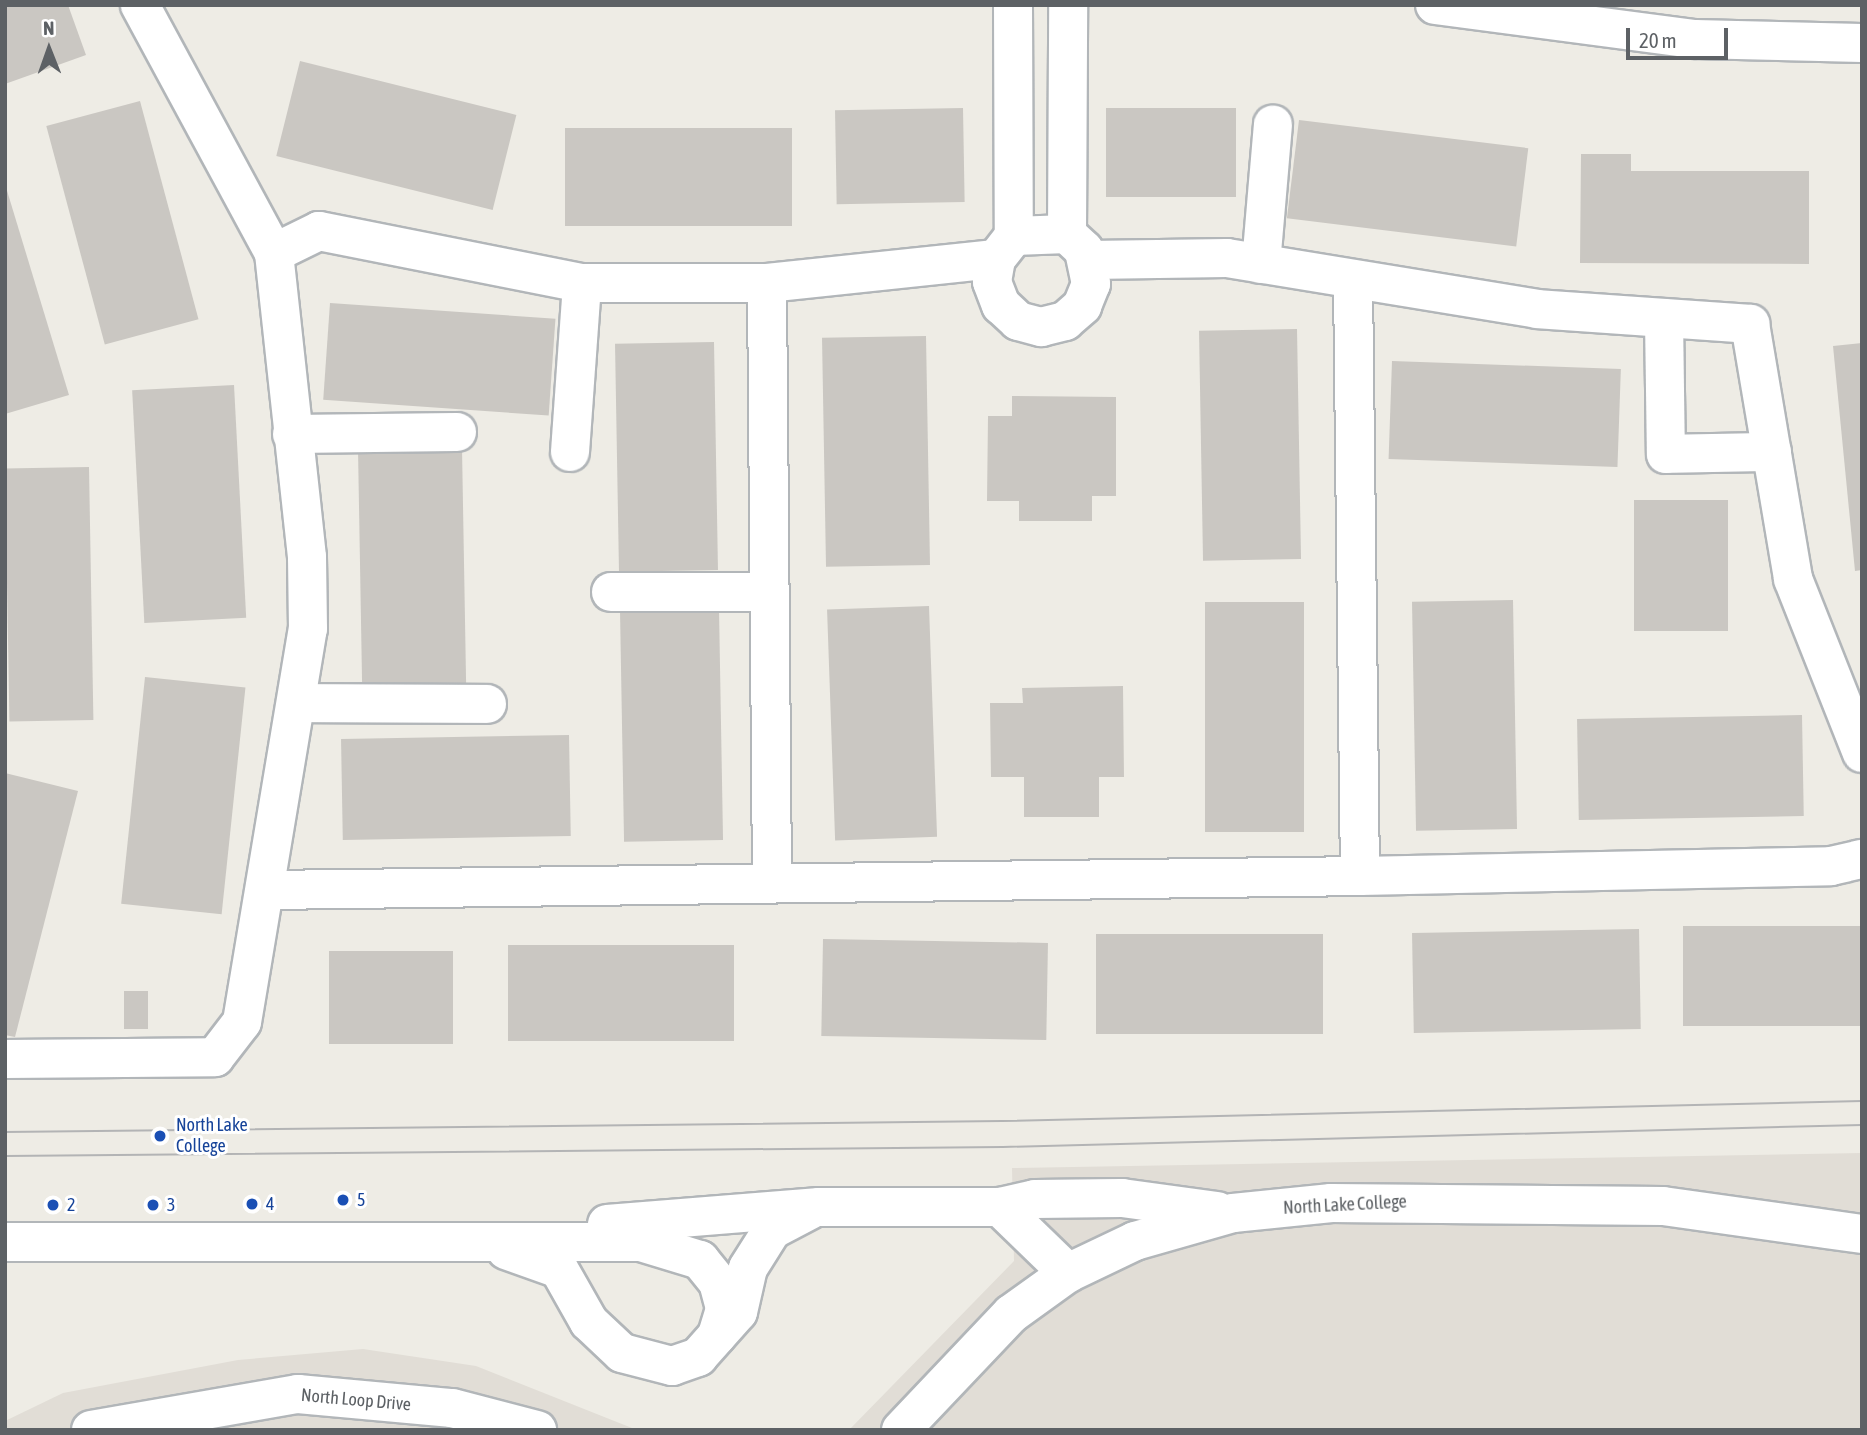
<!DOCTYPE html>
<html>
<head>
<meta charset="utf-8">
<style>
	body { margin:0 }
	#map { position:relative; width:1867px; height:1435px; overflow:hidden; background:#eeece5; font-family:"Asap Condensed",sans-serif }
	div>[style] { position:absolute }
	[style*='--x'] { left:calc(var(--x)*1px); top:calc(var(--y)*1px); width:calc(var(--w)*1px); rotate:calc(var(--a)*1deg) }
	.education>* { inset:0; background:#e1ddd6 }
	.building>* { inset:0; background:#cac7c2; transform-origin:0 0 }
	.roads { filter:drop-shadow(2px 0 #b2b6b9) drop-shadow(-2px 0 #b2b6b9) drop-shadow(0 2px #b2b6b9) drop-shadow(0 -2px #b2b6b9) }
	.minor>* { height:38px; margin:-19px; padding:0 19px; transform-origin:19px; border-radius:19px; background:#fff }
	.tram>* { height:2px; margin:-1px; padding:0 1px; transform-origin:1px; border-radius:1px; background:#b3b4b5 }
	.dots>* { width:19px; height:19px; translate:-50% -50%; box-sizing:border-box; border:4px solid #fff; border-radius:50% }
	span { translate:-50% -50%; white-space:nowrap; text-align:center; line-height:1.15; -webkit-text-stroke:6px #fff; paint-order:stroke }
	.transit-label { font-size:18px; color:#164399 }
	.left { translate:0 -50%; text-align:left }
	.street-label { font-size:18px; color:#5d6165 }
	.frame { position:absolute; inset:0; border:7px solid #5d6165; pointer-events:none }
	.north { position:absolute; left:14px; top:14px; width:70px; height:70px; -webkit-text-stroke:5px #fff; paint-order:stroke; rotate:359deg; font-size:19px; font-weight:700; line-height:28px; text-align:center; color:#5d6165 }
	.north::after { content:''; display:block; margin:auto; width:24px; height:32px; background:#5d6165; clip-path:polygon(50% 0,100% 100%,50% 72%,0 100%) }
	.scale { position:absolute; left:1626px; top:28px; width:102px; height:32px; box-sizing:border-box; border:4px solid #5d6165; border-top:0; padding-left:9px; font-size:21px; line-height:24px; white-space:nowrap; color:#5d6165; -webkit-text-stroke:5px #fff; paint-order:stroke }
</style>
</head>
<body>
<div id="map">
	<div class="education">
		<i style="clip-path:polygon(1862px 1153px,1862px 1430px,849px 1430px,1014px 1261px,1012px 1168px)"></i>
		<i style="clip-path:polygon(363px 1349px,476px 1366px,637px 1430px,5px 1430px,5px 1421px,63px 1393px,238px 1360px)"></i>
	</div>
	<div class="building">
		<i style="clip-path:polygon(5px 5px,68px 5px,86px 55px,5px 84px)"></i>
		<i style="left:300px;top:61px;width:223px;height:98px;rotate:14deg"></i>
		<i style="left:140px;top:101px;width:226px;height:97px;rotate:75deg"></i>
		<i style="left:963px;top:108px;width:94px;height:128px;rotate:89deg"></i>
		<i style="left:1106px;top:108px;width:130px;height:89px"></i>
		<i style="left:1299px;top:120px;width:231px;height:99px;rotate:7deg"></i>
		<i style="left:565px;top:128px;width:227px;height:98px"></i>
		<i style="clip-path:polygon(1581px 154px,1631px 154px,1631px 171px,1809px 171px,1809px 264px,1580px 263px)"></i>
		<i style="clip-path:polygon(5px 184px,69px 395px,5px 414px)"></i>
		<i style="left:330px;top:303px;width:226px;height:97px;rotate:4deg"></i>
		<i style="left:1297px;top:329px;width:230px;height:98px;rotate:89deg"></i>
		<i style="left:926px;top:336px;width:229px;height:104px;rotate:89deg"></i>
		<i style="left:714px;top:342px;width:228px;height:99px;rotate:89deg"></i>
		<i style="clip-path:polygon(1862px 343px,1862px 570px,1855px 571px,1833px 346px)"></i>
		<i style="left:1392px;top:361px;width:229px;height:98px;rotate:2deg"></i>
		<i style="left:234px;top:385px;width:233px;height:102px;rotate:87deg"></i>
		<i style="clip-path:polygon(1012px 396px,1116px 397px,1116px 496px,1092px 496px,1092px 521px,1019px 521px,1019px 501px,987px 501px,988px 416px,1012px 416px)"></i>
		<i style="left:462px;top:448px;width:238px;height:104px;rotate:89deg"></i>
		<i style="left:89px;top:467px;width:253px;height:84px;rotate:89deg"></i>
		<i style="left:1634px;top:500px;width:94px;height:131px"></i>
		<i style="left:1513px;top:600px;width:229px;height:101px;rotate:89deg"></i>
		<i style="left:1304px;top:602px;width:230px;height:99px;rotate:90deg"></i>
		<i style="left:929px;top:606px;width:231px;height:102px;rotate:88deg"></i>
		<i style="left:719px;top:609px;width:231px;height:99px;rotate:89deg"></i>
		<i style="left:145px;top:677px;width:101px;height:228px;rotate:6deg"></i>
		<i style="clip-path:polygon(1123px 686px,1124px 777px,1099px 777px,1099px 817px,1024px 817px,1024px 777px,991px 777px,990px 703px,1023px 703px,1022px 688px)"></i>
		<i style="left:1802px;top:715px;width:101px;height:225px;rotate:89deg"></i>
		<i style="left:569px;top:735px;width:101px;height:228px;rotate:89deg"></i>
		<i style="clip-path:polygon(5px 773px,78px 791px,15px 1037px,5px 1035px)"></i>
		<i style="left:1683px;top:926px;width:179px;height:100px"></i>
		<i style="left:1639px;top:929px;width:100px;height:227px;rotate:89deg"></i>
		<i style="left:1323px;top:934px;width:100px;height:227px;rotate:90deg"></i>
		<i style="left:823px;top:939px;width:225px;height:97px;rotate:1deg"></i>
		<i style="left:508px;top:945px;width:226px;height:96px"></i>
		<i style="left:329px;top:951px;width:124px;height:93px"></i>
		<i style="left:124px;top:991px;width:24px;height:38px"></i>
	</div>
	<div class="roads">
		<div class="minor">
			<i style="--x:1013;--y:5;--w:231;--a:89.8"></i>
			<i style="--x:1014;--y:236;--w:29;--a:128"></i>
			<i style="--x:996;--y:259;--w:23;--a:100"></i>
			<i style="--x:992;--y:282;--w:25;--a:69"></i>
			<i style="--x:1001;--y:305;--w:23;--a:43"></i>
			<i style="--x:1018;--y:321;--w:24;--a:15"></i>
			<i style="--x:1041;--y:327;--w:25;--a:-14"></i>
			<i style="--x:1065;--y:321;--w:23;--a:-41"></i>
			<i style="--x:1082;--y:306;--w:24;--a:-68"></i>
			<i style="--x:1091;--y:284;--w:35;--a:-102"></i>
			<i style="--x:1084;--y:250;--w:23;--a:-137"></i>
			<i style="--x:1067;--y:234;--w:53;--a:177.8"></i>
			<i style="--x:1435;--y:5;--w:262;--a:7.5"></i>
			<i style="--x:1695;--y:39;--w:167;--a:1.4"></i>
			<i style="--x:1067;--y:234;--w:229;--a:-89.7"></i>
			<i style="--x:274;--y:253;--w:50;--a:-26.1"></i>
			<i style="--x:319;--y:231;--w:268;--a:11.2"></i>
			<i style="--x:582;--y:283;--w:185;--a:0"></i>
			<i style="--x:1089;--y:260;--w:138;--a:-0.8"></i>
			<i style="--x:1227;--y:258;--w:314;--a:9.3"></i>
			<i style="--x:1537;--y:309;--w:214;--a:4"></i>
			<i style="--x:1750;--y:324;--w:259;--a:80.4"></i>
			<i style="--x:1793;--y:579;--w:187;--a:68.4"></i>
			<i style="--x:1261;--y:264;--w:140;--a:-85.1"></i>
			<i style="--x:1353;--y:280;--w:596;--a:89.33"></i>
			<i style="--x:1664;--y:318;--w:136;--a:89.2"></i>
			<i style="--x:1666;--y:454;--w:106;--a:-1.1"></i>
			<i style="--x:292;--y:434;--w:165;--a:-0.7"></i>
			<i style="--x:570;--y:452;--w:169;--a:-85.9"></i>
			<i style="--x:611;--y:592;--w:159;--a:0"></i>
			<i style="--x:296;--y:703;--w:191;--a:0.3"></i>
			<i style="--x:772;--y:883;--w:600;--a:-90.48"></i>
			<i style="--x:767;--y:283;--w:230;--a:-6"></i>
			<i style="--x:267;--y:890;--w:1093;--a:-0.73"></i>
			<i style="--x:1360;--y:876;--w:471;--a:-1.2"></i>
			<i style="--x:1831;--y:866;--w:32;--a:-13"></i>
			<i style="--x:5;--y:1059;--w:210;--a:-0.5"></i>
			<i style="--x:215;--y:1057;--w:44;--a:-52.4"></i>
			<i style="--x:242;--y:1022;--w:399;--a:-80.5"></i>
			<i style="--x:308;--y:629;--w:72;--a:-90.8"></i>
			<i style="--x:307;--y:557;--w:306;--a:-96.2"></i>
			<i style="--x:274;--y:253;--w:282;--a:-118.4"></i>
			<i style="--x:1000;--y:1207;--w:95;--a:44.1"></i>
			<i style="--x:607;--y:1224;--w:213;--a:-4.6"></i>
			<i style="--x:819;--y:1207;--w:181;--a:0"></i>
			<i style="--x:1000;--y:1207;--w:36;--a:-13"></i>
			<i style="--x:1035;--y:1199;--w:87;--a:-0.7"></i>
			<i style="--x:1122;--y:1198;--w:96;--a:7.8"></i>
			<i style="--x:5;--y:1242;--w:636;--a:0"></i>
			<i style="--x:641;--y:1242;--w:62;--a:17"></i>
			<i style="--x:700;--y:1260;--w:28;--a:51"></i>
			<i style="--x:718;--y:1282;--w:28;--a:75"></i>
			<i style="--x:725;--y:1309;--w:28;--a:107"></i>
			<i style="--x:506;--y:1250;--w:56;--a:19.7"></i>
			<i style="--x:559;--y:1269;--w:61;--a:60.5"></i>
			<i style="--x:589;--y:1322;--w:45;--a:43.2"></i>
			<i style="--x:622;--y:1353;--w:52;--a:14.6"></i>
			<i style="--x:672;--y:1366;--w:28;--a:-19"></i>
			<i style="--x:698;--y:1357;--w:60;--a:-48.4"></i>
			<i style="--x:738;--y:1312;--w:45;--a:-77.2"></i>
			<i style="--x:748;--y:1268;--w:45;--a:-57.7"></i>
			<i style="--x:772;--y:1230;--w:43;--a:-27.8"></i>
			<i style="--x:91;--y:1430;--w:210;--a:-9.9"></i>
			<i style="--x:298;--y:1394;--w:155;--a:5.2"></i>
			<i style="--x:452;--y:1408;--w:88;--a:14.5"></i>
			<i style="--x:901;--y:1430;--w:160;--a:-46.5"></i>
			<i style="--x:1011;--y:1314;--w:70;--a:-35.7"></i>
			<i style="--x:1068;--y:1273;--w:74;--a:-25.5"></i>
			<i style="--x:1135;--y:1241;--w:102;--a:-15.9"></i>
			<i style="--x:1233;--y:1213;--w:99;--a:-5.8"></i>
			<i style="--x:1331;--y:1203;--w:332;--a:0.5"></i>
			<i style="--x:1663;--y:1206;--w:201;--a:8"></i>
		</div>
	</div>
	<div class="tram">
		<i style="--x:5;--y:1132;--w:997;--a:-0.63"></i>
		<i style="--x:1002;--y:1121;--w:860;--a:-1.33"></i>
		<i style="--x:5;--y:1156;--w:998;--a:-0.52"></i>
		<i style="--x:1003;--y:1147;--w:859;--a:-1.47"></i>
	</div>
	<div class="dots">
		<i style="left:160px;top:1136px;background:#1a4fb4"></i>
		<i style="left:343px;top:1200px;background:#1a4fb4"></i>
		<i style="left:252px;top:1204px;background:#1a4fb4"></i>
		<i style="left:53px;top:1205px;background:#1a4fb4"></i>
		<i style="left:153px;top:1205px;background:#1a4fb4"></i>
	</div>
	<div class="transit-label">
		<span class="left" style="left:176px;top:1136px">North Lake<br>College</span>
		<span class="left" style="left:357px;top:1200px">5</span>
		<span class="left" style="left:266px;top:1204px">4</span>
		<span class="left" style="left:67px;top:1205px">2</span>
		<span class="left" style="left:167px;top:1205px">3</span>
	</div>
	<div class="street-label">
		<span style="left:1345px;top:1205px;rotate:-3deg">North Lake College</span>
		<span style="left:356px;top:1400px;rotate:5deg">North Loop Drive</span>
	</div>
	<div class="frame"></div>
	<div class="north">N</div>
	<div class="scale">20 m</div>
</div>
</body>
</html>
